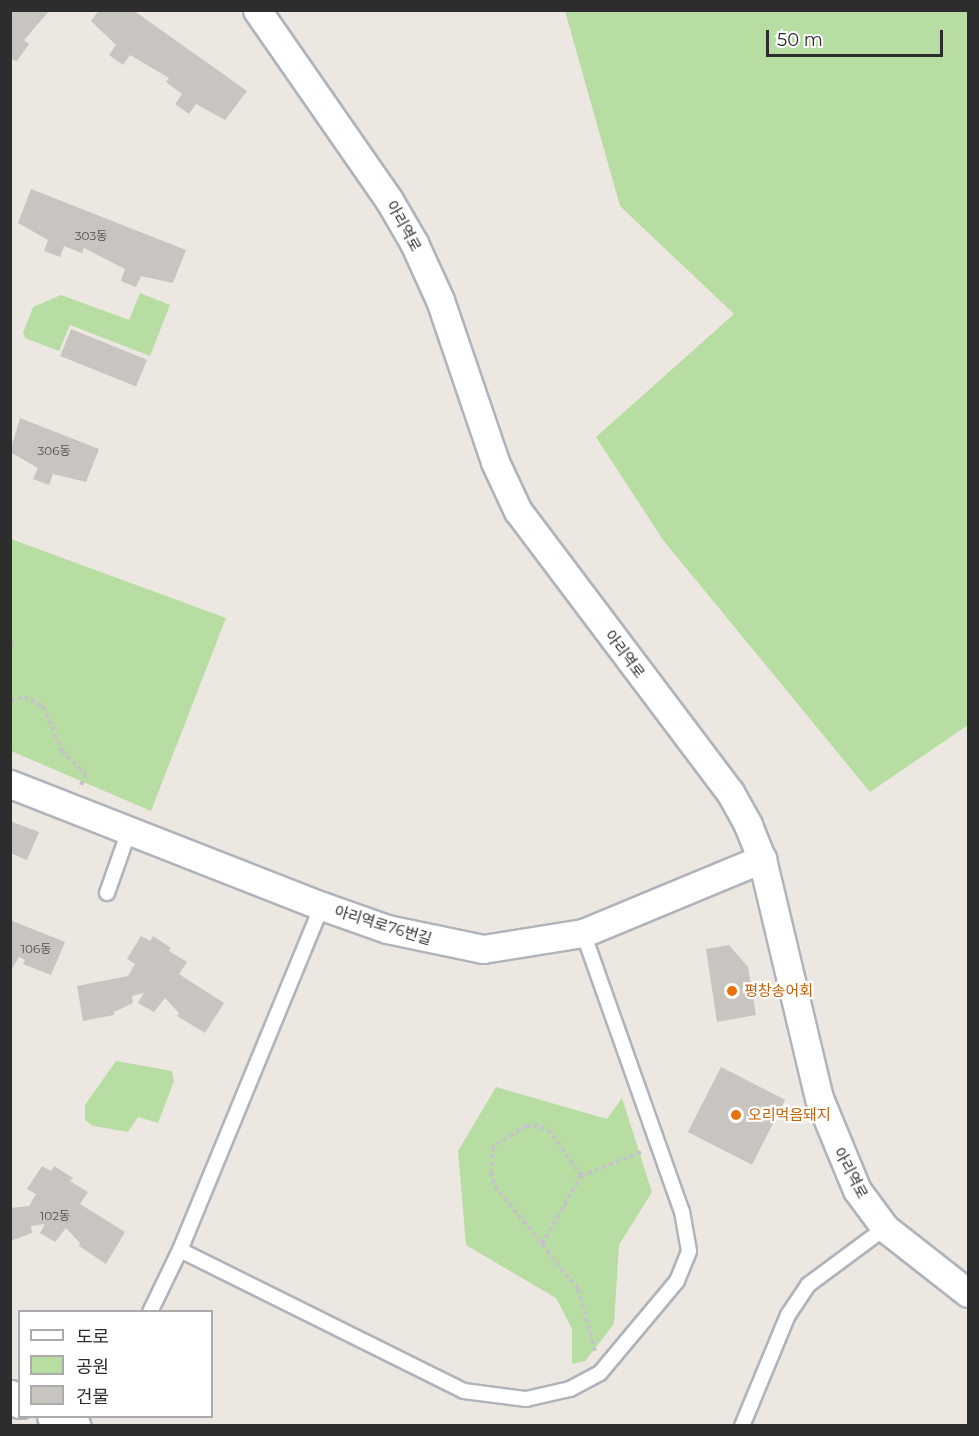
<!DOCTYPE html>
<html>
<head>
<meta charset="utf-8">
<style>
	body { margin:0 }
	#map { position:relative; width:979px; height:1436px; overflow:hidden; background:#ede7e1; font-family:Montserrat,"Noto Sans KR",sans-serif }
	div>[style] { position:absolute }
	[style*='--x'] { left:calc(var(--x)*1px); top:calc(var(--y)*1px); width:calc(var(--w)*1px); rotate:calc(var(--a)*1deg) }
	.green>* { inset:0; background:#b7dda3 }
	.building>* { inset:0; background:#c8c4c0; transform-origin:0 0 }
	.path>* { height:4px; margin-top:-2px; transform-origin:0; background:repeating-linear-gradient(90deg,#c4c4c4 0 4.5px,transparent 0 7.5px) }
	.roads { filter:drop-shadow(2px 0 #b1b3bb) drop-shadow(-2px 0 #b1b3bb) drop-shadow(0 2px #b1b3bb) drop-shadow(0 -2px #b1b3bb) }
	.lane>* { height:14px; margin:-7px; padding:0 7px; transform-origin:7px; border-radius:7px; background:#fff }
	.street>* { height:27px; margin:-13.5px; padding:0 13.5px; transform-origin:13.5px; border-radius:13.5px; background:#fff }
	.secondary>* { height:33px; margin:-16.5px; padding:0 16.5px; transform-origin:16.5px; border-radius:16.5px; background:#fff }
	.dots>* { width:16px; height:16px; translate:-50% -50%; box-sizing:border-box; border:3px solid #fff; border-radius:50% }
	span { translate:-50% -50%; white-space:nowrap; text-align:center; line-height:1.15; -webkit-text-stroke:4.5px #fff; paint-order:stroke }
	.number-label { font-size:12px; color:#545352 }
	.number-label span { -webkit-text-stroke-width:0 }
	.street-label { font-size:15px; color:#2d2d2d }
	.food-label { font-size:15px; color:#c56008 }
	.left { translate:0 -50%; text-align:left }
	.frame { position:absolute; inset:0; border:12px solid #2d2d2d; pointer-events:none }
	.legend { position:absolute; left:18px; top:1310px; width:195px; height:108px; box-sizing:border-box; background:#fff; border:2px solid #ababab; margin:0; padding:8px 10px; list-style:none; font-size:18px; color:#2d2d2d }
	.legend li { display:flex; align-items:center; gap:12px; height:30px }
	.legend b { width:30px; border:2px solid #ababab }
	.scale { position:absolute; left:766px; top:30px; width:177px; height:27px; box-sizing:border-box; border:3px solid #2d2d2d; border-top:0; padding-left:8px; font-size:18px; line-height:21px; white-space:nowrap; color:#2d2d2d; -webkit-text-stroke:4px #fff; paint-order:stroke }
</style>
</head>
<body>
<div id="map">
	<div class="green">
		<i style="clip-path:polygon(565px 11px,968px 11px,968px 725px,870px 792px,663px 540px,596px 437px,734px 314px,620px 206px)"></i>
		<i style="clip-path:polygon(140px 293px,170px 305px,150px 356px,70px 325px,59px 351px,25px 338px,23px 333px,33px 307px,61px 295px,129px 320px)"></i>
		<i style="clip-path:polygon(11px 539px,226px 618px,151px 811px,11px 751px)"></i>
		<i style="clip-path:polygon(116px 1061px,172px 1071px,174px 1081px,158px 1123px,138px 1117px,128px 1132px,93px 1126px,85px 1120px,85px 1105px)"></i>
		<i style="clip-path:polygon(496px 1087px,607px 1119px,622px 1098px,652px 1192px,619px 1245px,614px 1324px,585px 1361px,572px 1364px,572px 1329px,556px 1298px,466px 1245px,458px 1151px)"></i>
	</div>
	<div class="building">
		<i style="clip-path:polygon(10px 10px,50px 10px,24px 40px,29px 44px,17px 61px,10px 59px)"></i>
		<i style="clip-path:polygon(99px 10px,133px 10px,247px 91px,225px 120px,196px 104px,189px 114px,175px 104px,182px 94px,166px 82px,169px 78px,130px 55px,123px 65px,109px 55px,116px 45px,91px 21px)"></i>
		<i style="clip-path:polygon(31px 189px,186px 250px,173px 283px,141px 276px,136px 287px,121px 281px,125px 269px,84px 248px,82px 253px,64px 246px,60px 257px,44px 251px,48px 240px,18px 223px)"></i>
		<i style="left:71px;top:329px;width:82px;height:29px;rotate:22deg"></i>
		<i style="clip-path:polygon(20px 418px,99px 449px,86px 482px,53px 474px,49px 485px,33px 479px,38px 468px,10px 452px)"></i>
		<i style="clip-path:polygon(10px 821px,39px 832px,27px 860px,10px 853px)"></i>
		<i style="clip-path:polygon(10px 920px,65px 942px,51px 975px,23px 964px,25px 960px,19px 957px,10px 972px)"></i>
		<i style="clip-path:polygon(141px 936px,150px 941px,153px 936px,171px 948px,169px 951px,187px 962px,179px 974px,224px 1003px,205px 1033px,177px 1016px,179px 1013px,165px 998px,154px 1012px,138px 1003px,144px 993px,132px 996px,133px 1003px,114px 1012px,114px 1015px,83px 1021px,77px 986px,128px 976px,135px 964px,127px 959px)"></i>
		<i style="clip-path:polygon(729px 945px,748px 967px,756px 1015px,717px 1022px,706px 949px)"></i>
		<i style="left:721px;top:1067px;width:72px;height:73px;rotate:27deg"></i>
		<i style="clip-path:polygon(42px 1166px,51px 1171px,54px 1166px,73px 1178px,70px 1181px,88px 1192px,80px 1204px,125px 1232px,106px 1264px,79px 1246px,80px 1243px,66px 1228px,55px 1242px,40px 1233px,45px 1224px,31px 1226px,32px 1233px,10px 1241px,10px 1208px,29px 1206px,36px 1194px,27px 1189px)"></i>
	</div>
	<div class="path">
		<i style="--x:10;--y:645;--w:4;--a:-34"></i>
		<i style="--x:10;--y:701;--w:15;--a:-16"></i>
		<i style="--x:24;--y:697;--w:21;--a:25"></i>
		<i style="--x:43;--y:706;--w:49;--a:67.1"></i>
		<i style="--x:62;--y:751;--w:33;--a:44"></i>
		<i style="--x:86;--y:774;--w:12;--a:114"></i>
		<i style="--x:581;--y:1176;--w:53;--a:-124.3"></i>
		<i style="--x:551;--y:1132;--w:15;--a:-152"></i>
		<i style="--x:538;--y:1125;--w:12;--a:175"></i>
		<i style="--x:526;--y:1126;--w:39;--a:148"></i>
		<i style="--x:493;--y:1147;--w:25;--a:95"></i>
		<i style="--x:491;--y:1172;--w:15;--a:74"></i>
		<i style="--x:495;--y:1186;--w:132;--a:51.1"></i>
		<i style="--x:578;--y:1289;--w:64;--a:74.7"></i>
		<i style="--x:542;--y:1244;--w:78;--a:-60.2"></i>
		<i style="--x:581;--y:1176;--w:65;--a:-21.8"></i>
	</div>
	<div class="roads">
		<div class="lane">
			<i style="--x:107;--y:893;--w:66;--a:-70.5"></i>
			<i style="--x:180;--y:1250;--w:317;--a:26.4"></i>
			<i style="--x:464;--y:1391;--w:63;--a:7.4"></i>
			<i style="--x:526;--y:1399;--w:45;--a:-12.8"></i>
			<i style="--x:570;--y:1389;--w:34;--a:-28"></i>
			<i style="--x:600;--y:1373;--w:120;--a:-50.1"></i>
			<i style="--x:677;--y:1281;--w:32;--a:-68"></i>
			<i style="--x:689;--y:1251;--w:40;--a:-100"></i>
			<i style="--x:682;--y:1212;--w:296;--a:-109.5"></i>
			<i style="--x:150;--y:1312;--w:69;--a:-64.2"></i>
			<i style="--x:180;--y:1250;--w:372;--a:-67.6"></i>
			<i style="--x:742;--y:1426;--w:120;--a:-67.5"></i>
			<i style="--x:788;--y:1315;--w:36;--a:-56"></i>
			<i style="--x:808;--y:1285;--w:96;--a:-36.5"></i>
		</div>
		<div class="street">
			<i style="--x:257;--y:10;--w:231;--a:55.2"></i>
			<i style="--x:389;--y:200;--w:50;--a:59.8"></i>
			<i style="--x:414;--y:243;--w:63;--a:65.5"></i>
			<i style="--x:440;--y:300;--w:171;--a:71.2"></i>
			<i style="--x:495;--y:462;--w:54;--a:64.9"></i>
			<i style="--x:518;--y:511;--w:352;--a:53"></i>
			<i style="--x:730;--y:792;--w:38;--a:61"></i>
			<i style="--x:748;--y:825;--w:37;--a:68"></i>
			<i style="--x:762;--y:859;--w:246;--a:76.6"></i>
			<i style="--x:819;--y:1098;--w:100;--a:67.6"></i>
			<i style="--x:857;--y:1190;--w:47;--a:53.6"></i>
			<i style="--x:885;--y:1228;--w:105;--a:38.1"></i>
			<i style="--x:10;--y:784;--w:335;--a:21.4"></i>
			<i style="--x:322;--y:906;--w:69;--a:19.5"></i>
			<i style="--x:387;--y:929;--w:98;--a:11.8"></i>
			<i style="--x:483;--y:949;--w:101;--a:-9.1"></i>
			<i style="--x:583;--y:933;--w:194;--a:-22.5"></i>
		</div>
		<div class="secondary">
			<i style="--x:10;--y:1397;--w:11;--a:22"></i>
			<i style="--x:54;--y:1416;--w:22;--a:27"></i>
		</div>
	</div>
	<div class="dots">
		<i style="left:732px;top:991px;background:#e8710a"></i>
		<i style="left:736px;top:1115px;background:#e8710a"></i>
	</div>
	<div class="number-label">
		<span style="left:91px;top:236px">303동</span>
		<span style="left:54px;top:451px">306동</span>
		<span style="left:36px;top:949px">106동</span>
		<span style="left:55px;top:1216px">102동</span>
	</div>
	<div class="street-label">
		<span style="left:404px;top:226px;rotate:61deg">아리역로</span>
		<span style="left:625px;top:654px;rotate:53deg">아리역로</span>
		<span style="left:383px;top:925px;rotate:17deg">아리역로76번길</span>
		<span style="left:851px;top:1173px;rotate:62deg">아리역로</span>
	</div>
	<div class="food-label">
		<span class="left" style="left:744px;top:991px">평창송어회</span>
		<span class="left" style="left:748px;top:1115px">오리먹음돼지</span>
	</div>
	<div class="frame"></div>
	<ul class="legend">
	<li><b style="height:8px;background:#fff"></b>도로</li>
	<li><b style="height:16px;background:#b7dda3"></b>공원</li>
	<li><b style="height:16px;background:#c8c4c0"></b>건물</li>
	</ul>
	<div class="scale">50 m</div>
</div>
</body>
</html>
